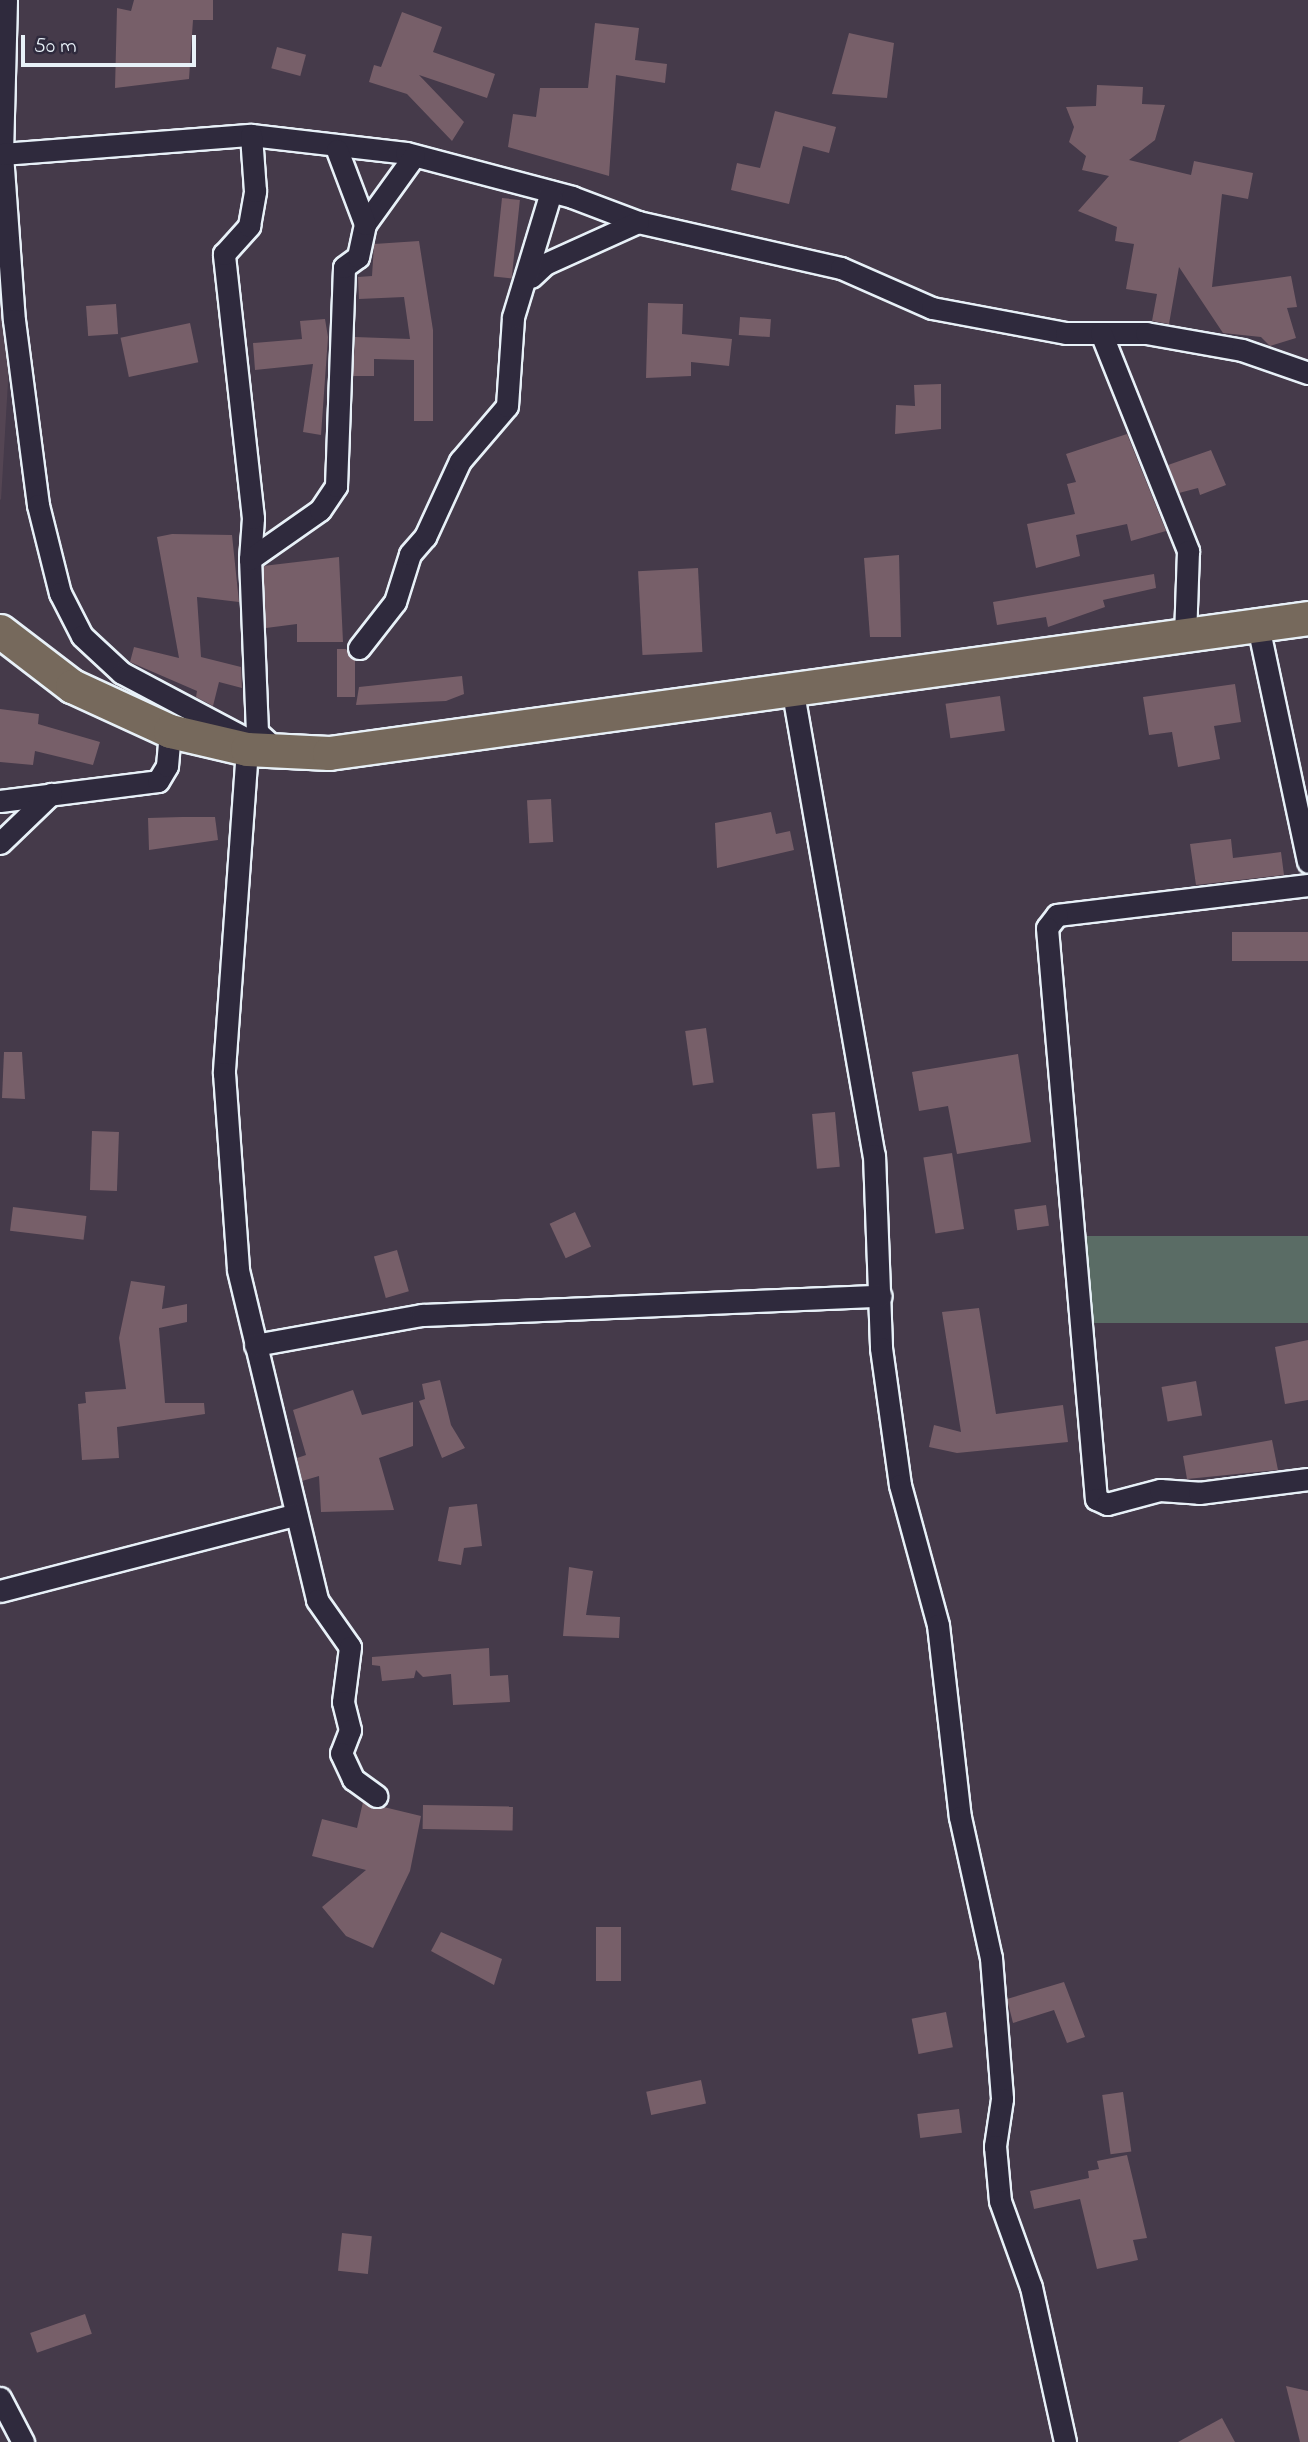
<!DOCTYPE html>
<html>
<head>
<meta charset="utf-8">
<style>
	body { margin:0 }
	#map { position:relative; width:1308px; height:2442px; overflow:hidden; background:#453a4a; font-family:"Indie Flower",sans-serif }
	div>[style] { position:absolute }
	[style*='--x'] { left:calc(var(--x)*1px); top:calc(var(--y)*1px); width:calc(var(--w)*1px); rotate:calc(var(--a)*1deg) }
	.built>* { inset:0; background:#544553 }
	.green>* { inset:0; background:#5a6c65; transform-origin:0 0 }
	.building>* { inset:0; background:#775f69; transform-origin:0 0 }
	.roads { filter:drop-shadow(2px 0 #e8f1f8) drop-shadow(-2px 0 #e8f1f8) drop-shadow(0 2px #e8f1f8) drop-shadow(0 -2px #e8f1f8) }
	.minor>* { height:21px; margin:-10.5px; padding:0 10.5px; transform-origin:10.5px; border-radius:10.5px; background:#2f2a3d }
	.primary>* { height:33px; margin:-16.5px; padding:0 16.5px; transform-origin:16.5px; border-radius:16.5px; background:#76695c }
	span { translate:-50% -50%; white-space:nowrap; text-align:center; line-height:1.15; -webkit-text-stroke:5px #2f2a3d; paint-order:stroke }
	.scale { position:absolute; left:21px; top:35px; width:175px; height:32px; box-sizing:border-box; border:4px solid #e8f1f8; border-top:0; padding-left:9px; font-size:21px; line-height:24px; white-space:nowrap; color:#e8f1f8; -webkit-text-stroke:5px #2f2a3d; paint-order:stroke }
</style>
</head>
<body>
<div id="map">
	<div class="built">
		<i style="clip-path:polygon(0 228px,9px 365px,1px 500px,0 499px)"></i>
	</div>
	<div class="green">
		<i style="left:1308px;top:1236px;width:87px;height:225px;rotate:90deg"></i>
	</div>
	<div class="building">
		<i style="clip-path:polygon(134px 0,213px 0,213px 20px,193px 20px,189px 79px,115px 88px,117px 8px,131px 11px)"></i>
		<i style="clip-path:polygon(402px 12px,442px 27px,433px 52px,495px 74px,487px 98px,419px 75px,464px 122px,452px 141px,407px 94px,369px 82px,374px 65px,381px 67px)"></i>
		<i style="clip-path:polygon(595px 23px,639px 28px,635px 60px,667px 64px,665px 83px,616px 75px,609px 176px,508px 147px,513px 114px,536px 117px,540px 88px,588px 88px)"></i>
		<i style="clip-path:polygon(849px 33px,894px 43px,887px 98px,832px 94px)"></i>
		<i style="left:277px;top:47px;width:30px;height:22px;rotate:15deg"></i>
		<i style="clip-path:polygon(1097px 85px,1143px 87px,1142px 104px,1165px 105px,1155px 140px,1129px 160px,1191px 175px,1194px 161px,1253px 173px,1248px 199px,1222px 194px,1212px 287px,1291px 276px,1297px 307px,1287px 308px,1296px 338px,1270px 346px,1261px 337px,1223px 333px,1179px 267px,1169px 324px,1152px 321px,1157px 294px,1126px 289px,1134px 244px,1115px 241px,1117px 227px,1078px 211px,1109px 176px,1082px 170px,1086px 156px,1069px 142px,1074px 127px,1066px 107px,1096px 106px)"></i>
		<i style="clip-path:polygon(775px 111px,836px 127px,829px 153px,803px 146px,789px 204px,731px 190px,737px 163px,760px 168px)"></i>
		<i style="left:502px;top:198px;width:18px;height:79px;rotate:6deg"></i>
		<i style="clip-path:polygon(419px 241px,433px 330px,433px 421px,414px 421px,414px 360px,374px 359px,374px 376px,353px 376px,355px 337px,410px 339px,404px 297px,359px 299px,358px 277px,372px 276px,374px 244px)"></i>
		<i style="clip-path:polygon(648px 303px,683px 304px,682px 334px,732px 339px,729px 366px,691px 362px,691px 376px,646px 378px)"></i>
		<i style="left:116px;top:304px;width:30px;height:30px;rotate:86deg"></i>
		<i style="left:740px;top:317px;width:31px;height:18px;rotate:4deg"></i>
		<i style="clip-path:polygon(325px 319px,328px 337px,321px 435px,303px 432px,313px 364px,255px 370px,253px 343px,302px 339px,300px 321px)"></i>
		<i style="left:190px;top:323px;width:40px;height:71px;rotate:78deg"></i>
		<i style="clip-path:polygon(941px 384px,941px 429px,895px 434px,896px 405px,915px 406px,914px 385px)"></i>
		<i style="clip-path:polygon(1127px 434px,1166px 531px,1131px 541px,1127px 524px,1076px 535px,1080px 556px,1036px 568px,1027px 524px,1075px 514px,1067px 484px,1076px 482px,1066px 454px)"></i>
		<i style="clip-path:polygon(1211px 450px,1226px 485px,1200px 495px,1198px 488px,1179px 493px,1168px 465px)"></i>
		<i style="clip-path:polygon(172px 534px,232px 535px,239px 602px,197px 597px,201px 657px,241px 667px,242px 688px,219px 682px,213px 706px,196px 697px,197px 691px,130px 662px,134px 647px,179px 658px,157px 537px)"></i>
		<i style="clip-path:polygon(899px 555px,901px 637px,870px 637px,864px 558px)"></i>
		<i style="clip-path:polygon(339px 557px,343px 642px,297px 642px,297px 624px,266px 628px,263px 566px)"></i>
		<i style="left:698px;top:568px;width:84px;height:60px;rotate:87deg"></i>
		<i style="clip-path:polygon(1154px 574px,1156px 588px,1103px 600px,1105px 607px,1048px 627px,1046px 617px,997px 625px,993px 602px)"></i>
		<i style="clip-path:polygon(337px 649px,346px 649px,355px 660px,355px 697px,337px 697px)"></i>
		<i style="clip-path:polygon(462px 676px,464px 694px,446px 701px,356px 705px,359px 687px)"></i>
		<i style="clip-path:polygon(1235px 684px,1241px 722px,1214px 726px,1220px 759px,1178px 767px,1172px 732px,1149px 735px,1143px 697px)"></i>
		<i style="left:1000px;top:696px;width:35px;height:55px;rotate:82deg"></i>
		<i style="clip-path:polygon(0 709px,39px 714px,38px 724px,100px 742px,93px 765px,35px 751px,33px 765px,0 762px)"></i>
		<i style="left:551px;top:799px;width:43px;height:24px;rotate:87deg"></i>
		<i style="clip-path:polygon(771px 812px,776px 834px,790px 831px,794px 850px,717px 868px,715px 823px)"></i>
		<i style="clip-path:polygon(182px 817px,215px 817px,218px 840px,149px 850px,148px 818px)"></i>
		<i style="clip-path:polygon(1231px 839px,1233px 858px,1281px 852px,1284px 875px,1196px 885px,1190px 844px)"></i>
		<i style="left:1308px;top:932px;width:29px;height:76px;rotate:90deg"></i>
		<i style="left:706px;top:1028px;width:55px;height:21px;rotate:82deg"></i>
		<i style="clip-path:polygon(4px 1052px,22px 1052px,25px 1099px,2px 1098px)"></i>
		<i style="clip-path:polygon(1018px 1054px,1031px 1142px,957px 1154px,948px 1106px,919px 1111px,912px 1072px)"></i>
		<i style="left:835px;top:1112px;width:55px;height:23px;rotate:85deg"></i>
		<i style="left:92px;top:1131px;width:27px;height:59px;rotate:2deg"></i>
		<i style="left:952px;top:1153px;width:77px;height:29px;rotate:81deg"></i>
		<i style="left:1046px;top:1205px;width:21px;height:32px;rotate:82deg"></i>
		<i style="left:13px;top:1207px;width:74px;height:24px;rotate:7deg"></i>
		<i style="left:575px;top:1212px;width:38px;height:28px;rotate:65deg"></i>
		<i style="left:397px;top:1250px;width:43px;height:24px;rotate:74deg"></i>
		<i style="clip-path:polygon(131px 1281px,165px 1286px,162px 1309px,187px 1304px,187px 1322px,159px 1328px,165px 1403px,204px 1403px,205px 1414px,117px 1427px,119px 1458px,82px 1460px,78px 1404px,86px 1403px,85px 1392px,126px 1389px,119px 1338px)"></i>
		<i style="clip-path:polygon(979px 1308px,996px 1414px,1063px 1405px,1068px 1442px,957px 1453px,929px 1447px,934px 1425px,961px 1432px,942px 1312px)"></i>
		<i style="clip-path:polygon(1308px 1340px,1308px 1400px,1285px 1404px,1275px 1347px)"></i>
		<i style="clip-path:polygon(440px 1380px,451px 1425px,465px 1448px,442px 1458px,419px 1401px,425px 1399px,422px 1384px)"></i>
		<i style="left:1196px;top:1381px;width:35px;height:35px;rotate:80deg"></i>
		<i style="clip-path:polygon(353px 1390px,362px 1415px,413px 1402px,413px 1446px,379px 1458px,394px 1510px,321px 1512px,319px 1476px,302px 1481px,297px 1458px,306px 1455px,293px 1410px)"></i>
		<i style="clip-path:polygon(1272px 1440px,1278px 1470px,1187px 1479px,1183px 1456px)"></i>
		<i style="clip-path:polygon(477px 1504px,482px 1546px,464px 1548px,461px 1565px,438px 1561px,449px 1507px)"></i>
		<i style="clip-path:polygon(569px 1567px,593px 1571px,586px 1615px,620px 1617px,619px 1638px,563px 1636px)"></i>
		<i style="clip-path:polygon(489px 1648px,490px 1676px,508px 1675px,510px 1702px,453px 1705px,451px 1674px,423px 1677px,416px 1670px,414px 1678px,382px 1681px,380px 1666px,372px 1665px,372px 1657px)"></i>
		<i style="clip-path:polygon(363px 1802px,421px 1816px,410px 1871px,373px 1948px,346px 1936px,322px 1907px,366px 1870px,312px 1856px,322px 1819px,357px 1828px)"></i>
		<i style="left:423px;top:1805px;width:90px;height:24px;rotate:1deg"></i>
		<i style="left:596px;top:1927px;width:25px;height:54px"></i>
		<i style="clip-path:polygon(441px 1932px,502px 1959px,494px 1985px,431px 1951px)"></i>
		<i style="clip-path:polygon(1064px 1982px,1085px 2037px,1067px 2043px,1054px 2010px,1013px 2023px,1007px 1999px)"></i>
		<i style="left:946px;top:2012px;width:36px;height:35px;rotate:79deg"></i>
		<i style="left:701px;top:2080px;width:24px;height:56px;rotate:78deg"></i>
		<i style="left:1123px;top:2092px;width:60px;height:21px;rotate:82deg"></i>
		<i style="left:959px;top:2109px;width:24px;height:42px;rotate:83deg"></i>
		<i style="clip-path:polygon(1127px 2155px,1147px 2238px,1133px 2240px,1138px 2260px,1097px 2269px,1080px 2199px,1034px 2209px,1030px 2191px,1089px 2178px,1088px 2171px,1099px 2169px,1097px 2161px)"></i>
		<i style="left:342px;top:2233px;width:30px;height:38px;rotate:6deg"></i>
		<i style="left:85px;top:2314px;width:21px;height:58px;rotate:71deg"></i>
		<i style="clip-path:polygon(1286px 2386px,1308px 2391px,1308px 2442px,1300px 2442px)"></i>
		<i style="clip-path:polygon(1222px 2418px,1235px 2442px,1178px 2442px)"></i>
	</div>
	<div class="roads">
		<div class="minor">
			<i style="--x:6;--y:0;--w:154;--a:91.5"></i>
			<i style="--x:2;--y:154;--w:166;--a:85.9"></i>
			<i style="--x:14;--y:320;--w:187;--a:82.6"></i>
			<i style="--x:38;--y:505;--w:91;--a:76"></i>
			<i style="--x:60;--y:593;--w:48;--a:62.9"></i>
			<i style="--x:82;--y:636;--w:54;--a:42.8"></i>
			<i style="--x:122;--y:673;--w:137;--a:27.9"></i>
			<i style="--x:2;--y:154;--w:250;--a:-4.4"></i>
			<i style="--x:251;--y:135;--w:156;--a:6.6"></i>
			<i style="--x:406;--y:153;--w:172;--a:14.8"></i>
			<i style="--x:572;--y:197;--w:71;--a:20.7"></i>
			<i style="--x:638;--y:222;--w:208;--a:12.8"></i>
			<i style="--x:841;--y:268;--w:99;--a:23.7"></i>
			<i style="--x:932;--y:308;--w:136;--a:10.6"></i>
			<i style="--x:1066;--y:333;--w:80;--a:0"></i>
			<i style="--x:1146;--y:333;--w:97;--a:10"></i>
			<i style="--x:1242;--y:350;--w:70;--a:19.2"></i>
			<i style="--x:365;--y:224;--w:84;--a:-54.2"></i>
			<i style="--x:531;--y:277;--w:19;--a:-43"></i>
			<i style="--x:545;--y:264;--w:102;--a:-24.3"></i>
			<i style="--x:1101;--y:333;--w:235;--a:68.2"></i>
			<i style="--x:1188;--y:551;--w:85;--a:92"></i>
			<i style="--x:250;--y:559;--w:41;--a:-85.8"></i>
			<i style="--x:253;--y:518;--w:266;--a:-96.3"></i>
			<i style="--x:224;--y:254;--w:38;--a:-48"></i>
			<i style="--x:249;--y:226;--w:36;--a:-80"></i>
			<i style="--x:255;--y:191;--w:56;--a:-94.1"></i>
			<i style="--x:1258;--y:626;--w:241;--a:78"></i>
			<i style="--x:359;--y:648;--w:58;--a:-52"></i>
			<i style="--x:395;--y:602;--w:50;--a:-72.6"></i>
			<i style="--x:410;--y:554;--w:23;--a:-49"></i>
			<i style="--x:425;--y:537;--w:84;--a:-65.3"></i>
			<i style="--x:460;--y:461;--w:72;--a:-49.5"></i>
			<i style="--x:507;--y:406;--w:89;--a:-86.1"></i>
			<i style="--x:513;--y:317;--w:131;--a:-73.1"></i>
			<i style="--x:793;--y:693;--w:469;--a:80.1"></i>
			<i style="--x:874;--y:1155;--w:193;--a:87.9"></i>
			<i style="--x:881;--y:1348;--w:138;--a:82.1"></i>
			<i style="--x:900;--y:1485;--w:145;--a:74.8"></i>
			<i style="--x:938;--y:1625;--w:193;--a:83.5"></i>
			<i style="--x:960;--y:1817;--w:144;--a:77.6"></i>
			<i style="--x:991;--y:1958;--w:141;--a:85.5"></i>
			<i style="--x:1002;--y:2099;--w:48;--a:98.5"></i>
			<i style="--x:995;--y:2146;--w:55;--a:84.8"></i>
			<i style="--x:1000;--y:2201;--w:91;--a:70.2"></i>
			<i style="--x:1031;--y:2287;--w:159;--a:77.6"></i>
			<i style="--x:247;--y:749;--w:325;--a:94.1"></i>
			<i style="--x:224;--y:1073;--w:197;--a:85.9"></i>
			<i style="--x:238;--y:1270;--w:339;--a:76.5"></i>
			<i style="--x:317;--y:1600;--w:57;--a:54.9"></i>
			<i style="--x:350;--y:1647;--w:55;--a:97.3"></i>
			<i style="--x:343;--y:1702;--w:29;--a:76"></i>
			<i style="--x:350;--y:1730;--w:25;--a:111"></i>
			<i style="--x:341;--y:1753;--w:29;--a:65"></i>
			<i style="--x:353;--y:1779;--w:29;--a:36"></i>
			<i style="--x:278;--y:751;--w:28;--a:-138"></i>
			<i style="--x:257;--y:732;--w:173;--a:-92.3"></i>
			<i style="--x:250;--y:559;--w:85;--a:-35"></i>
			<i style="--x:320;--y:510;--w:29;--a:-56"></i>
			<i style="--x:336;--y:486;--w:219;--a:-87.9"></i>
			<i style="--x:344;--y:267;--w:17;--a:-36"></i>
			<i style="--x:358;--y:257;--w:34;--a:-78"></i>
			<i style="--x:365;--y:224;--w:79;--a:-110.7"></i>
			<i style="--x:0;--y:801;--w:159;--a:-7.2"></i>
			<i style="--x:158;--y:781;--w:17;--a:-59"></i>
			<i style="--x:167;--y:766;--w:35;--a:-85"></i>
			<i style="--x:0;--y:843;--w:71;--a:-43.9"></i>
			<i style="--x:1308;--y:885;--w:253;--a:173.2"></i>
			<i style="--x:1057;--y:915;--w:16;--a:128"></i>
			<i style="--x:1047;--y:928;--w:573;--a:85.1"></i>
			<i style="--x:1096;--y:1499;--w:12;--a:24"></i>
			<i style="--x:1107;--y:1504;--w:55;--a:-14.8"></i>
			<i style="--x:1160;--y:1490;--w:39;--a:4"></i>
			<i style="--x:1199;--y:1493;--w:110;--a:-7.3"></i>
			<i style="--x:255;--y:1345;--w:170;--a:-10.2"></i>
			<i style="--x:422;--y:1315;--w:459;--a:-2.4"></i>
			<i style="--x:0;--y:1591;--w:304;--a:-14.5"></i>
			<i style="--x:0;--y:2398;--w:50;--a:62.4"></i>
		</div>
		<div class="primary">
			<i style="--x:0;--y:631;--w:91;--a:37.4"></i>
			<i style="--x:72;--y:686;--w:108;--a:24.7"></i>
			<i style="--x:170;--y:731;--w:79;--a:13.2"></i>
			<i style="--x:247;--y:749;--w:82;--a:2.8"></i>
			<i style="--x:329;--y:753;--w:988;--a:-7.85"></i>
		</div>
	</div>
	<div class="scale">50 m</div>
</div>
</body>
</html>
